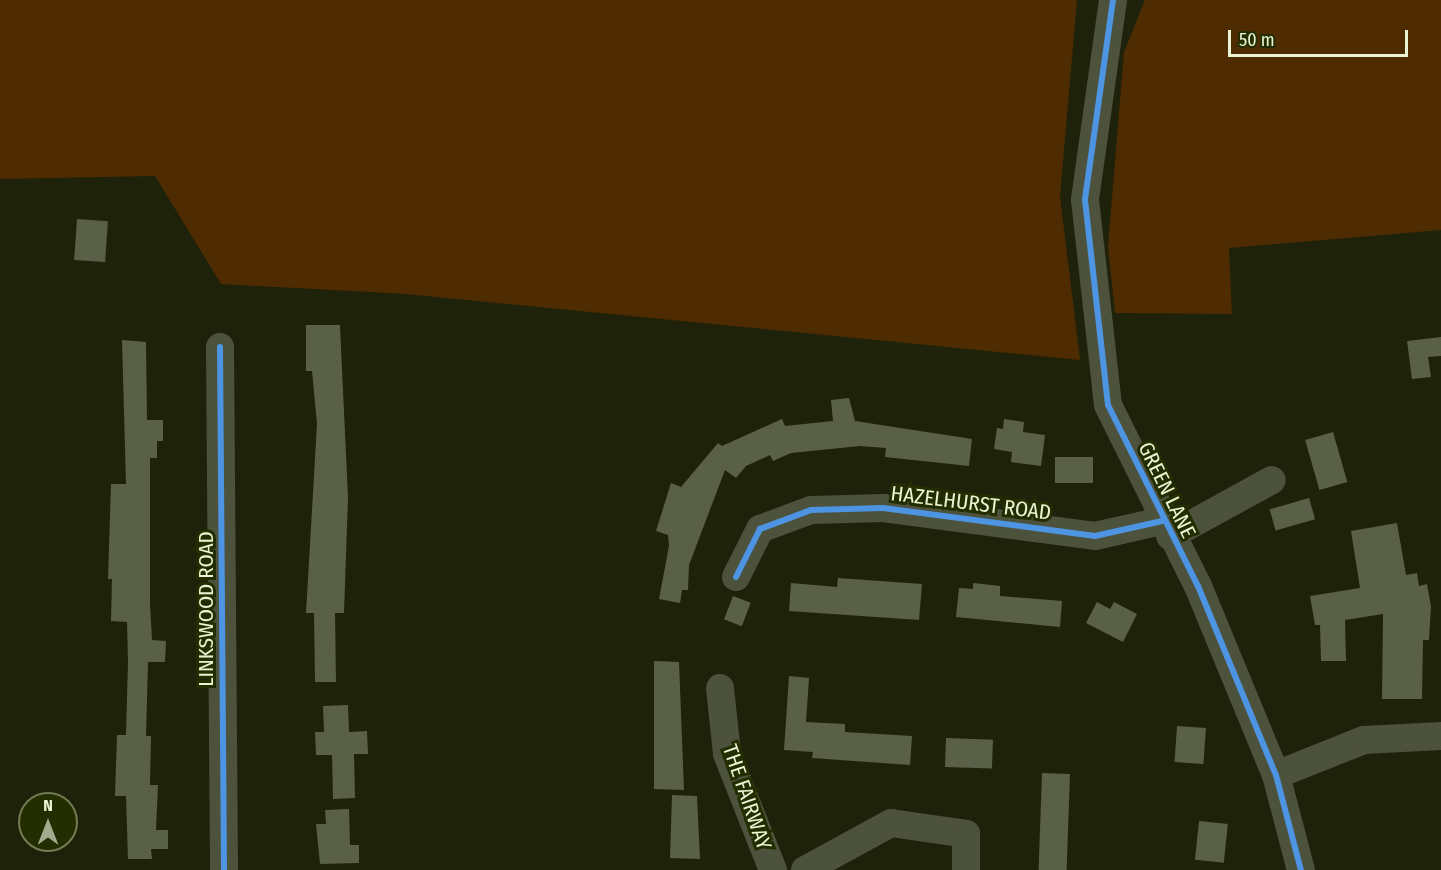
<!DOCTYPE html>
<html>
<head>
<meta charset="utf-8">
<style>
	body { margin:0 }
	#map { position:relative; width:1441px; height:870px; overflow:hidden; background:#1e220a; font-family:"Fira Sans Condensed",sans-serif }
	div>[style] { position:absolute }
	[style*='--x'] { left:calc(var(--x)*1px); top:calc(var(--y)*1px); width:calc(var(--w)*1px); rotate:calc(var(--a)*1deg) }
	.green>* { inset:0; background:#4e2b01 }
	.building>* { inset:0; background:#5a6048; transform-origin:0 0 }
	.minor>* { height:28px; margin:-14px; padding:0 14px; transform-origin:14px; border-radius:14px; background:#4d523c }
	.cycleway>* { height:6px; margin:-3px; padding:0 3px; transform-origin:3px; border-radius:3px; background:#4d94e3 }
	span { translate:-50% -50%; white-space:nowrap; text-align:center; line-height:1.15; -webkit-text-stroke:6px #242d00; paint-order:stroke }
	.street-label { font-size:21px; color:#eaf4d3 }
	.north { position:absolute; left:18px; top:792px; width:60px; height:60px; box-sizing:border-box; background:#242d00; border:2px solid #737d54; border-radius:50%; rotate:0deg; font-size:16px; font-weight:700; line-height:24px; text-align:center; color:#eaf4d3 }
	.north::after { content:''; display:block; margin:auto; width:21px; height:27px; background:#a3aa8d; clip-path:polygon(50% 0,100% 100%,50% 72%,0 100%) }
	.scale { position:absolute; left:1228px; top:30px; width:180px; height:27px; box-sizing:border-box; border:3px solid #eaf4d3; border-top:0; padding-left:8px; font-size:18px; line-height:21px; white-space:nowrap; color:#eaf4d3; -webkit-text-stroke:4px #242d00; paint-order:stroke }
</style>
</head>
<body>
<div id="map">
	<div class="green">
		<i style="clip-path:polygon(0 0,1077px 0,1060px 196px,1080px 360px,406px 294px,221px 284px,155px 176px,0 179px)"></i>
		<i style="clip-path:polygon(1145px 0,1441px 0,1441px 230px,1229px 248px,1232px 314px,1115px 313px,1108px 247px,1124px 52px)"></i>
	</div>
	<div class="building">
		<i style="left:77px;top:219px;width:31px;height:41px;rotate:4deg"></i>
		<i style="clip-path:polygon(306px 325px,340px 325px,348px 498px,344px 613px,335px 613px,336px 682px,315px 682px,314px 613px,306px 613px,317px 424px,312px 371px,306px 371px)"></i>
		<i style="clip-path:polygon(1441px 337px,1441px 356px,1428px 357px,1431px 377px,1412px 379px,1407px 341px)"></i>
		<i style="clip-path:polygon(122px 340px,146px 342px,147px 420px,163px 420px,163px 441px,157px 441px,157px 458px,150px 458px,150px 604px,152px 640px,166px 641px,165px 662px,148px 662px,146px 736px,151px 736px,150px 785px,158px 785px,156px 830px,168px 830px,168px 849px,151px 849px,152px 859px,128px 859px,126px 796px,115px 796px,117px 735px,126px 735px,128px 661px,127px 622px,111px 621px,112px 579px,108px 579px,111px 484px,126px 484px)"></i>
		<i style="clip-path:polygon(849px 398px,855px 421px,972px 439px,969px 466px,885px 457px,886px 448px,860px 446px,791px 453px,773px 461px,770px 455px,746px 466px,736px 478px,725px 470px,689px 565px,688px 590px,682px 590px,680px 603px,659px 599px,669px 546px,668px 535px,656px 531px,671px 483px,681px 487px,718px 443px,722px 446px,782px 419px,785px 426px,833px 421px,831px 400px)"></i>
		<i style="clip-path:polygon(1004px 419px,1024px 422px,1023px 432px,1045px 435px,1041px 466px,1011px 462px,1012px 452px,994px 449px,997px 428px,1003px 429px)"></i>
		<i style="left:1333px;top:432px;width:52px;height:29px;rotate:74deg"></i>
		<i style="left:1055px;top:457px;width:38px;height:26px"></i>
		<i style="left:1309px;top:498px;width:22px;height:41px;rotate:74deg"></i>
		<i style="clip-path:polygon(1397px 523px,1406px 575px,1417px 573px,1419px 586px,1427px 584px,1431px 606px,1429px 640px,1423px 640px,1422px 699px,1382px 699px,1383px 614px,1345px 620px,1346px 661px,1321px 661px,1320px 625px,1315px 625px,1310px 596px,1360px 588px,1351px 531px)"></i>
		<i style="clip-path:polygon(838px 578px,922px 584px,919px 620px,789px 611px,791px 583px,837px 587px)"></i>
		<i style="clip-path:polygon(973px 583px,1000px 586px,1000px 596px,1062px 601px,1060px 627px,956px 617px,959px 588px,973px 589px)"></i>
		<i style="left:733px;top:596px;width:19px;height:25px;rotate:21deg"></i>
		<i style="clip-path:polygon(1097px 602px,1110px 609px,1114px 602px,1137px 614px,1123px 642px,1086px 623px)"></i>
		<i style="clip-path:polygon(654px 661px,679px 662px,684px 790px,654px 789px)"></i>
		<i style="clip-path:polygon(789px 676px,809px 678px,806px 722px,845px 724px,845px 732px,912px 736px,910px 765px,812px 758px,813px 752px,784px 750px)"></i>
		<i style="clip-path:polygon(348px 705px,349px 732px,367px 731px,368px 754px,354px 754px,355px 798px,333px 799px,332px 755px,316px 755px,315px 732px,324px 732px,323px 706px)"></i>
		<i style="left:1177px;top:726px;width:29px;height:36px;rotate:4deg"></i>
		<i style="left:946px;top:738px;width:47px;height:29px;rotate:2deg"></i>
		<i style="left:1042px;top:773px;width:28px;height:97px;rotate:2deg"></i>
		<i style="clip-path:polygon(672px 795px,697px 796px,700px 859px,670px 858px)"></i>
		<i style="clip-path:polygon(349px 809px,350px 845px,359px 845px,359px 863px,320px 864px,316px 824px,326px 824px,325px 810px)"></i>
		<i style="left:1199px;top:821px;width:29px;height:39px;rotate:6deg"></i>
	</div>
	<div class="minor">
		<i style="--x:1113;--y:0;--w:202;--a:98"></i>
		<i style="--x:1085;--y:200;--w:206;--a:83.6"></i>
		<i style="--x:1108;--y:405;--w:202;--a:63.6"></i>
		<i style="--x:1198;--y:586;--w:204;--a:67.6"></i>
		<i style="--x:1276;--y:775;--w:98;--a:75.3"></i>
		<i style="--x:220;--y:347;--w:523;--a:89.56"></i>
		<i style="--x:1170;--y:536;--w:116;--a:-28.8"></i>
		<i style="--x:736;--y:577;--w:54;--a:-63.4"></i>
		<i style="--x:760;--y:529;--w:54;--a:-20.4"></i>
		<i style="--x:811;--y:510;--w:72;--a:-1.6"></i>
		<i style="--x:883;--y:508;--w:214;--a:7.5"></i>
		<i style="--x:1095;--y:536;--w:69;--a:-12.6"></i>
		<i style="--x:720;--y:688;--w:66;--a:83.9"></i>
		<i style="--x:727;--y:754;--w:125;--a:68.4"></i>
		<i style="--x:1276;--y:775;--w:95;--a:-21.7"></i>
		<i style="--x:1364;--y:740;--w:77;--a:-3"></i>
		<i style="--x:805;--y:870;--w:98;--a:-28.7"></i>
		<i style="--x:891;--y:823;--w:76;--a:8.3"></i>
		<i style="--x:966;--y:834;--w:36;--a:90"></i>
	</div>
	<div class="cycleway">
		<i style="--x:1113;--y:0;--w:202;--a:98"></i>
		<i style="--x:1085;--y:200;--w:206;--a:83.6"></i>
		<i style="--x:1108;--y:405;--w:202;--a:63.6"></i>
		<i style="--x:1198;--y:586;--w:204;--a:67.6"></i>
		<i style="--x:1276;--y:775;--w:98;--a:75.3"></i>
		<i style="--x:220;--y:347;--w:523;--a:89.56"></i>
		<i style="--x:736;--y:577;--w:54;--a:-63.4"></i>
		<i style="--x:760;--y:529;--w:54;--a:-20.4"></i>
		<i style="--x:811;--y:510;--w:72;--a:-1.6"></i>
		<i style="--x:883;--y:508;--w:214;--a:7.5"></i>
		<i style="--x:1095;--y:536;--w:69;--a:-12.6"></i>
	</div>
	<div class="street-label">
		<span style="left:1167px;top:490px;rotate:64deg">GREEN LANE</span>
		<span style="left:971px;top:503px;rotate:7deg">HAZELHURST ROAD</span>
		<span style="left:206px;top:609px;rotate:-90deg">LINKSWOOD ROAD</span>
		<span style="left:747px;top:797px;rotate:71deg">THE FAIRWAY</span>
	</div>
	<div class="north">N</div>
	<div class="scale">50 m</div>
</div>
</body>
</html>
